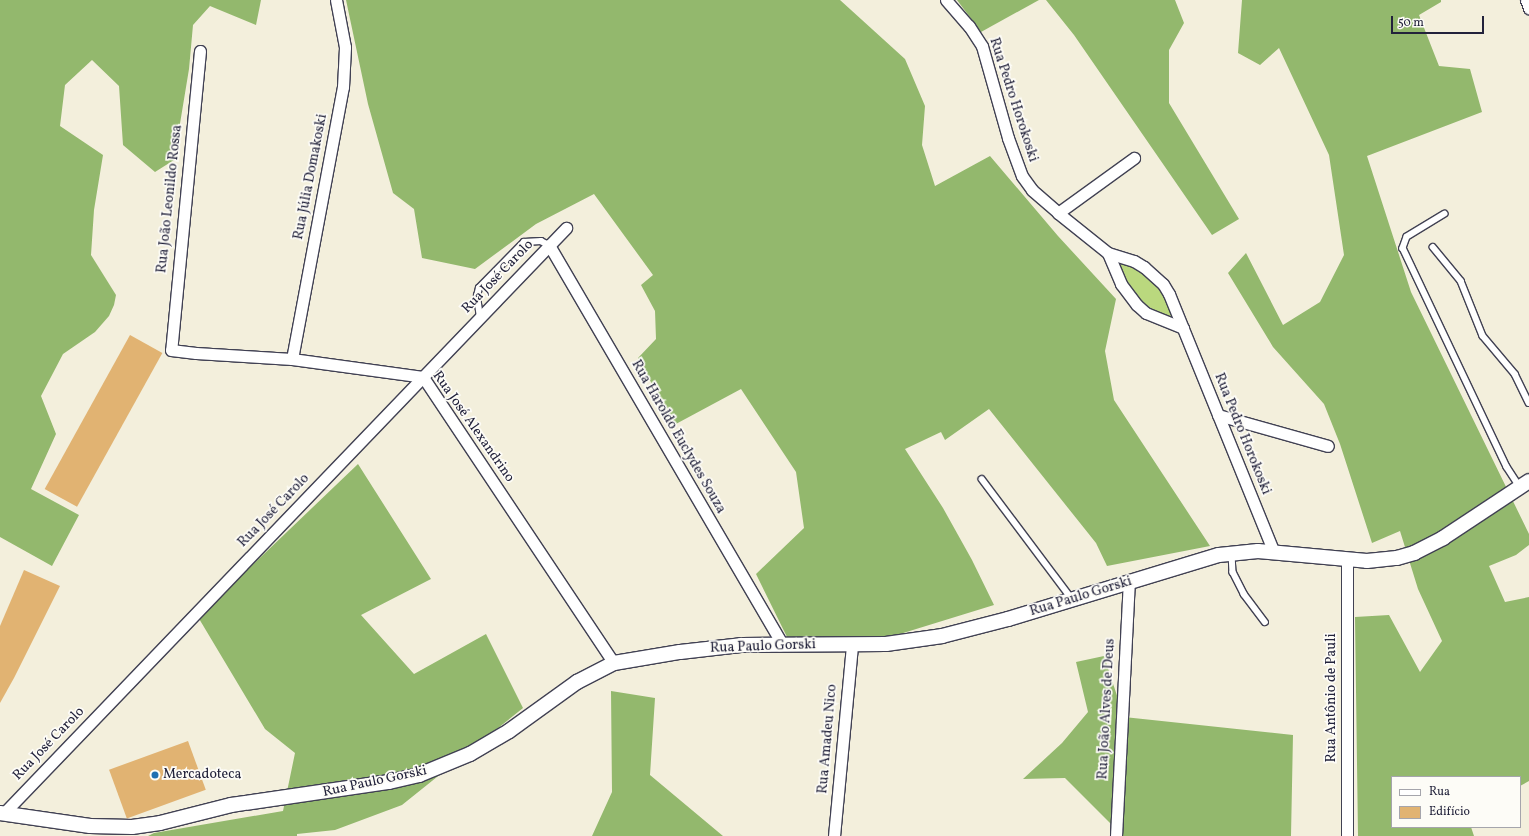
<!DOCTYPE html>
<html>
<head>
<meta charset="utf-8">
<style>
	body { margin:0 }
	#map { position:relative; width:1529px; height:836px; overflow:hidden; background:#f3efdc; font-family:Vollkorn,serif }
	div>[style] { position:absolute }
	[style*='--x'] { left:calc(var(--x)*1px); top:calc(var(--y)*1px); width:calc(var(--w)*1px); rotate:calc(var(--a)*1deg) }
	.green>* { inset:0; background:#bad87e }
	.forest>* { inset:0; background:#93b86d }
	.building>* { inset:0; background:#e1b372; transform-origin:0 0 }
	.roads { filter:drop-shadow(1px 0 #414153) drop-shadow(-1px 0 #414153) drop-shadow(0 1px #414153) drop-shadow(0 -1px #414153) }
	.service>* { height:5.5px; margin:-2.75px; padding:0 2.75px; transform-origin:2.75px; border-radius:2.75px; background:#fff }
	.minor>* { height:11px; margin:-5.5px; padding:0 5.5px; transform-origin:5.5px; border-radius:5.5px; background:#fff }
	.tertiary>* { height:14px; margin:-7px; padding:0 7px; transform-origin:7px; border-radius:7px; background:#fff }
	.dots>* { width:11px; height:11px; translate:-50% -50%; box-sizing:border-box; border:2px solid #fdfcf7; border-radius:50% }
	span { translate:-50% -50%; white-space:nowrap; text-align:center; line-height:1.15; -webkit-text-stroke:3.5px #fdfcf7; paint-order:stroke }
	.street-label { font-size:14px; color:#22223b }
	.poi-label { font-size:14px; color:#22223b }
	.left { translate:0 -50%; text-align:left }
	.legend { position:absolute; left:1391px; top:776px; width:130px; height:52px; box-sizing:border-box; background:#fdfcf7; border:1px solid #a5a5ac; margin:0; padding:5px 7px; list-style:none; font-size:12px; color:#22223b }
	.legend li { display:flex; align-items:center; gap:8px; height:20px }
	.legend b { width:20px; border:1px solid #a5a5ac }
	.scale { position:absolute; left:1391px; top:16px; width:93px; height:18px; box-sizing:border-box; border:2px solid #22223b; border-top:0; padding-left:5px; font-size:12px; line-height:14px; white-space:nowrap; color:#22223b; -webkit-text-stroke:3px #fdfcf7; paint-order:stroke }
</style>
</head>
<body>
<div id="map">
	<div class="green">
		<i style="clip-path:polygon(1117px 261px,1133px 267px,1157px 283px,1175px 318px,1161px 315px,1139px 300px,1129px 288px)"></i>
	</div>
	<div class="forest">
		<i style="clip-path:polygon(0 0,261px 0,256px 25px,210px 6px,193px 25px,189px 69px,174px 160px,155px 172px,123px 145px,119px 86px,92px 60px,65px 85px,60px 126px,103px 155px,94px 210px,91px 255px,116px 295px,114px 305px,109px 316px,95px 332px,63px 354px,41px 396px,56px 434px,31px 489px,79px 515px,52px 566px,0 537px)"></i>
		<i style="clip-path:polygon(346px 0,840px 0,905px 59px,925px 106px,922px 145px,935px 186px,990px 156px,1058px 236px,1116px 299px,1105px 351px,1114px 400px,1210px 546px,1107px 566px,1096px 543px,989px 409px,945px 440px,941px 432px,905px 449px,943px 508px,972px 560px,994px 605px,887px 638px,787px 637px,756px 574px,804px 528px,796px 472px,741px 389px,674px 425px,638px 358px,656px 339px,655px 311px,641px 285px,653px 275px,594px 194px,536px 224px,475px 269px,422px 258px,414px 209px,393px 193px,368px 104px)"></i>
		<i style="clip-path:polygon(957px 0,1039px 0,981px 32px)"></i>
		<i style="clip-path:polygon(1046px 0,1175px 0,1184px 23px,1169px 50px,1169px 103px,1239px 219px,1212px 235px,1074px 35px)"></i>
		<i style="clip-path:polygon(1242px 0,1441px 0,1441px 2px,1419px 15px,1439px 66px,1470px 69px,1482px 112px,1367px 156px,1411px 292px,1529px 534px,1529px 545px,1516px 555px,1489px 566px,1505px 602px,1529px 597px,1529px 781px,1520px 786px,1520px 777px,1392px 777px,1392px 827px,1471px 827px,1474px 836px,1358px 836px,1355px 617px,1389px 615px,1420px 672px,1442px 641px,1418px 589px,1400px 531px,1372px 543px,1340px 444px,1324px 404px,1273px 347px,1228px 273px,1246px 253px,1283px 325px,1320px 302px,1344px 255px,1329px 155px,1279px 48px,1260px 65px,1238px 53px)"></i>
		<i style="clip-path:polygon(358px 464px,431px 579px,361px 615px,414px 674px,486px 634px,523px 708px,402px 805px,335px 830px,297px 834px,297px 836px,148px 836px,154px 833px,283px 811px,295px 753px,265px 729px,198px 617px)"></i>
		<i style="clip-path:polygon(1104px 656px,1124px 717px,1293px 735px,1291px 836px,1123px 836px,1065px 778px,1023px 779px,1062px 743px,1088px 712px,1076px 662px)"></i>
		<i style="clip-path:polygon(611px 691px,655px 698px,650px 775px,723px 836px,592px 836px,612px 792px)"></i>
	</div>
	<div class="building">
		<i style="left:130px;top:335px;width:37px;height:176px;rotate:29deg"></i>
		<i style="clip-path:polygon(24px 570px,60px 586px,14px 678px,0 703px,0 626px)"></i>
		<i style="left:188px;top:741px;width:52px;height:84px;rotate:70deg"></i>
	</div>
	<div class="roads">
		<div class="service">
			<i style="--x:1445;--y:214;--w:44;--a:148.8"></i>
			<i style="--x:1407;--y:237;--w:12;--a:110"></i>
			<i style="--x:1403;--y:248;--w:242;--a:64.6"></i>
			<i style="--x:1507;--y:467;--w:24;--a:57"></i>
			<i style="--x:1433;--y:247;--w:44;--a:50.5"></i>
			<i style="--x:1461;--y:281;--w:59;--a:68.2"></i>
			<i style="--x:1483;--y:336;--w:50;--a:49.9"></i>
			<i style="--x:1515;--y:374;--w:32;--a:64"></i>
			<i style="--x:480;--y:318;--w:22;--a:-98"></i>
			<i style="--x:477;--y:296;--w:8;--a:-76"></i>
			<i style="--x:479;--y:288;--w:64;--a:-45.6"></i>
			<i style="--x:524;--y:242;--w:17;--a:-3"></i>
			<i style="--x:541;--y:241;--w:9;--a:27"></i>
			<i style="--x:982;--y:479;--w:151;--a:53.1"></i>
			<i style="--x:1232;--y:554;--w:18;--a:87"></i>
			<i style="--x:1233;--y:572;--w:25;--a:63"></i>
			<i style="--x:1244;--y:594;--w:35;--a:53"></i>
		</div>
		<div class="minor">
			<i style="--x:946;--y:0;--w:35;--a:49"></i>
			<i style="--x:969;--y:26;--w:24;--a:57"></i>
			<i style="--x:982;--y:46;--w:96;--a:74.2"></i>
			<i style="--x:1008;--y:138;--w:40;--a:69.8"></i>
			<i style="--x:1022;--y:176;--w:17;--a:54"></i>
			<i style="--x:1032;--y:190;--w:35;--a:41"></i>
			<i style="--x:1058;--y:213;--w:64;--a:38.7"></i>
			<i style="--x:1108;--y:253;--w:27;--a:17"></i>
			<i style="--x:1134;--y:261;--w:12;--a:31"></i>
			<i style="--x:1144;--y:267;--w:25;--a:42"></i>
			<i style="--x:1163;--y:284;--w:12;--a:59"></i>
			<i style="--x:1169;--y:294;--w:279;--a:67.9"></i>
			<i style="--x:1526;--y:0;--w:9;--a:69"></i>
			<i style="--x:200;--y:51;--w:300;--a:95.5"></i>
			<i style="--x:171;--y:350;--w:25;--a:7"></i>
			<i style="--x:196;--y:353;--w:96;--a:3.6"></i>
			<i style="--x:292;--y:359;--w:132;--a:7.8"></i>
			<i style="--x:423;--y:377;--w:344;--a:56.3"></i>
			<i style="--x:1058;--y:213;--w:94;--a:-35.9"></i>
			<i style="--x:549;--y:245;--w:462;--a:59.7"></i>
			<i style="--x:1108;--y:253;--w:34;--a:67"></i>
			<i style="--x:1121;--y:284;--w:26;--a:53"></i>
			<i style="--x:1137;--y:305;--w:12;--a:42"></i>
			<i style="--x:1146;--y:313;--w:40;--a:22"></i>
			<i style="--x:292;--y:359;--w:277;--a:-79.4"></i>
			<i style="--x:343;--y:87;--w:40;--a:-87.1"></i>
			<i style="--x:345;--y:47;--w:48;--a:-100.8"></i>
			<i style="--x:1218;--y:415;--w:114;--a:15.7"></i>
			<i style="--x:1347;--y:559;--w:277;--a:90"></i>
			<i style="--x:3;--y:814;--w:813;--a:-46.15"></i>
			<i style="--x:834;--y:836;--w:192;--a:-84.6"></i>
			<i style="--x:1116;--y:836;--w:253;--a:-87.1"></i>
		</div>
		<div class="tertiary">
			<i style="--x:0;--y:813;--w:91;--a:8.2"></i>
			<i style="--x:90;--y:826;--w:42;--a:1.4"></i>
			<i style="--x:132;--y:827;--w:28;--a:-8"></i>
			<i style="--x:160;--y:823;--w:73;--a:-14.2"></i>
			<i style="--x:231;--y:805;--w:160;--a:-8.3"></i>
			<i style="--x:389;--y:782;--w:31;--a:-13"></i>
			<i style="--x:419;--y:775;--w:55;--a:-22.4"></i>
			<i style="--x:470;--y:754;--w:45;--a:-30.5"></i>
			<i style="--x:509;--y:731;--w:84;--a:-35.8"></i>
			<i style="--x:577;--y:682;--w:42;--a:-27.2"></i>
			<i style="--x:614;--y:663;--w:67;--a:-9.5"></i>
			<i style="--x:680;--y:652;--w:61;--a:-6.5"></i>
			<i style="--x:741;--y:645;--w:145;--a:-0.4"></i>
			<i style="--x:886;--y:644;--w:57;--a:-8.1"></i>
			<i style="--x:942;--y:636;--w:68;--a:-14.4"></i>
			<i style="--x:1008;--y:619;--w:220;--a:-16.9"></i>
			<i style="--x:1219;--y:555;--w:39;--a:-6"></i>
			<i style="--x:1258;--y:551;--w:109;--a:5.2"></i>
			<i style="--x:1367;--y:561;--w:30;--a:-6"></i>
			<i style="--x:1397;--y:558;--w:18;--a:-16"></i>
			<i style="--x:1414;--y:553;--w:33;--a:-27"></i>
			<i style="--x:1443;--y:538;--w:103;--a:-33.5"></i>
		</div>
	</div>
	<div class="dots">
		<i style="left:155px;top:775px;background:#1f6fb2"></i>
	</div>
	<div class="street-label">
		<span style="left:1013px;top:100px;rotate:72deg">Rua Pedro Horokoski</span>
		<span style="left:311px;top:177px;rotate:-79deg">Rua Júlia Domakoski</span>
		<span style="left:170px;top:199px;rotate:-84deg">Rua João Leonildo Rossa</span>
		<span style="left:498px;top:277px;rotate:-46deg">Rua José Carolo</span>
		<span style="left:473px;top:427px;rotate:55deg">Rua José Alexandrino</span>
		<span style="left:1242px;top:434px;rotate:68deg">Rua Pedro Horokoski</span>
		<span style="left:678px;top:437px;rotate:60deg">Rua Haroldo Euclydes Souza</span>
		<span style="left:274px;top:511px;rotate:-46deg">Rua José Carolo</span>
		<span style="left:1081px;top:597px;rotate:-17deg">Rua Paulo Gorski</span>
		<span style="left:763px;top:647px;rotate:-2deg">Rua Paulo Gorski</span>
		<span style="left:1332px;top:698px;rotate:-90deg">Rua Antônio de Pauli</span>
		<span style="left:1107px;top:709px;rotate:-87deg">Rua João Alves de Deus</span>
		<span style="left:828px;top:739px;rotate:-85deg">Rua Amadeu Nico</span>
		<span style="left:49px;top:744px;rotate:-46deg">Rua José Carolo</span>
		<span style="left:375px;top:782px;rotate:-12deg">Rua Paulo Gorski</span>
	</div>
	<div class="poi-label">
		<span class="left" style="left:163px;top:775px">Mercadoteca</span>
	</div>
	<ul class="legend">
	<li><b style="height:5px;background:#fff"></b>Rua</li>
	<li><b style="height:11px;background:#e1b372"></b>Edifício</li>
	</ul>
	<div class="scale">50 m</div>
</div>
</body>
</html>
